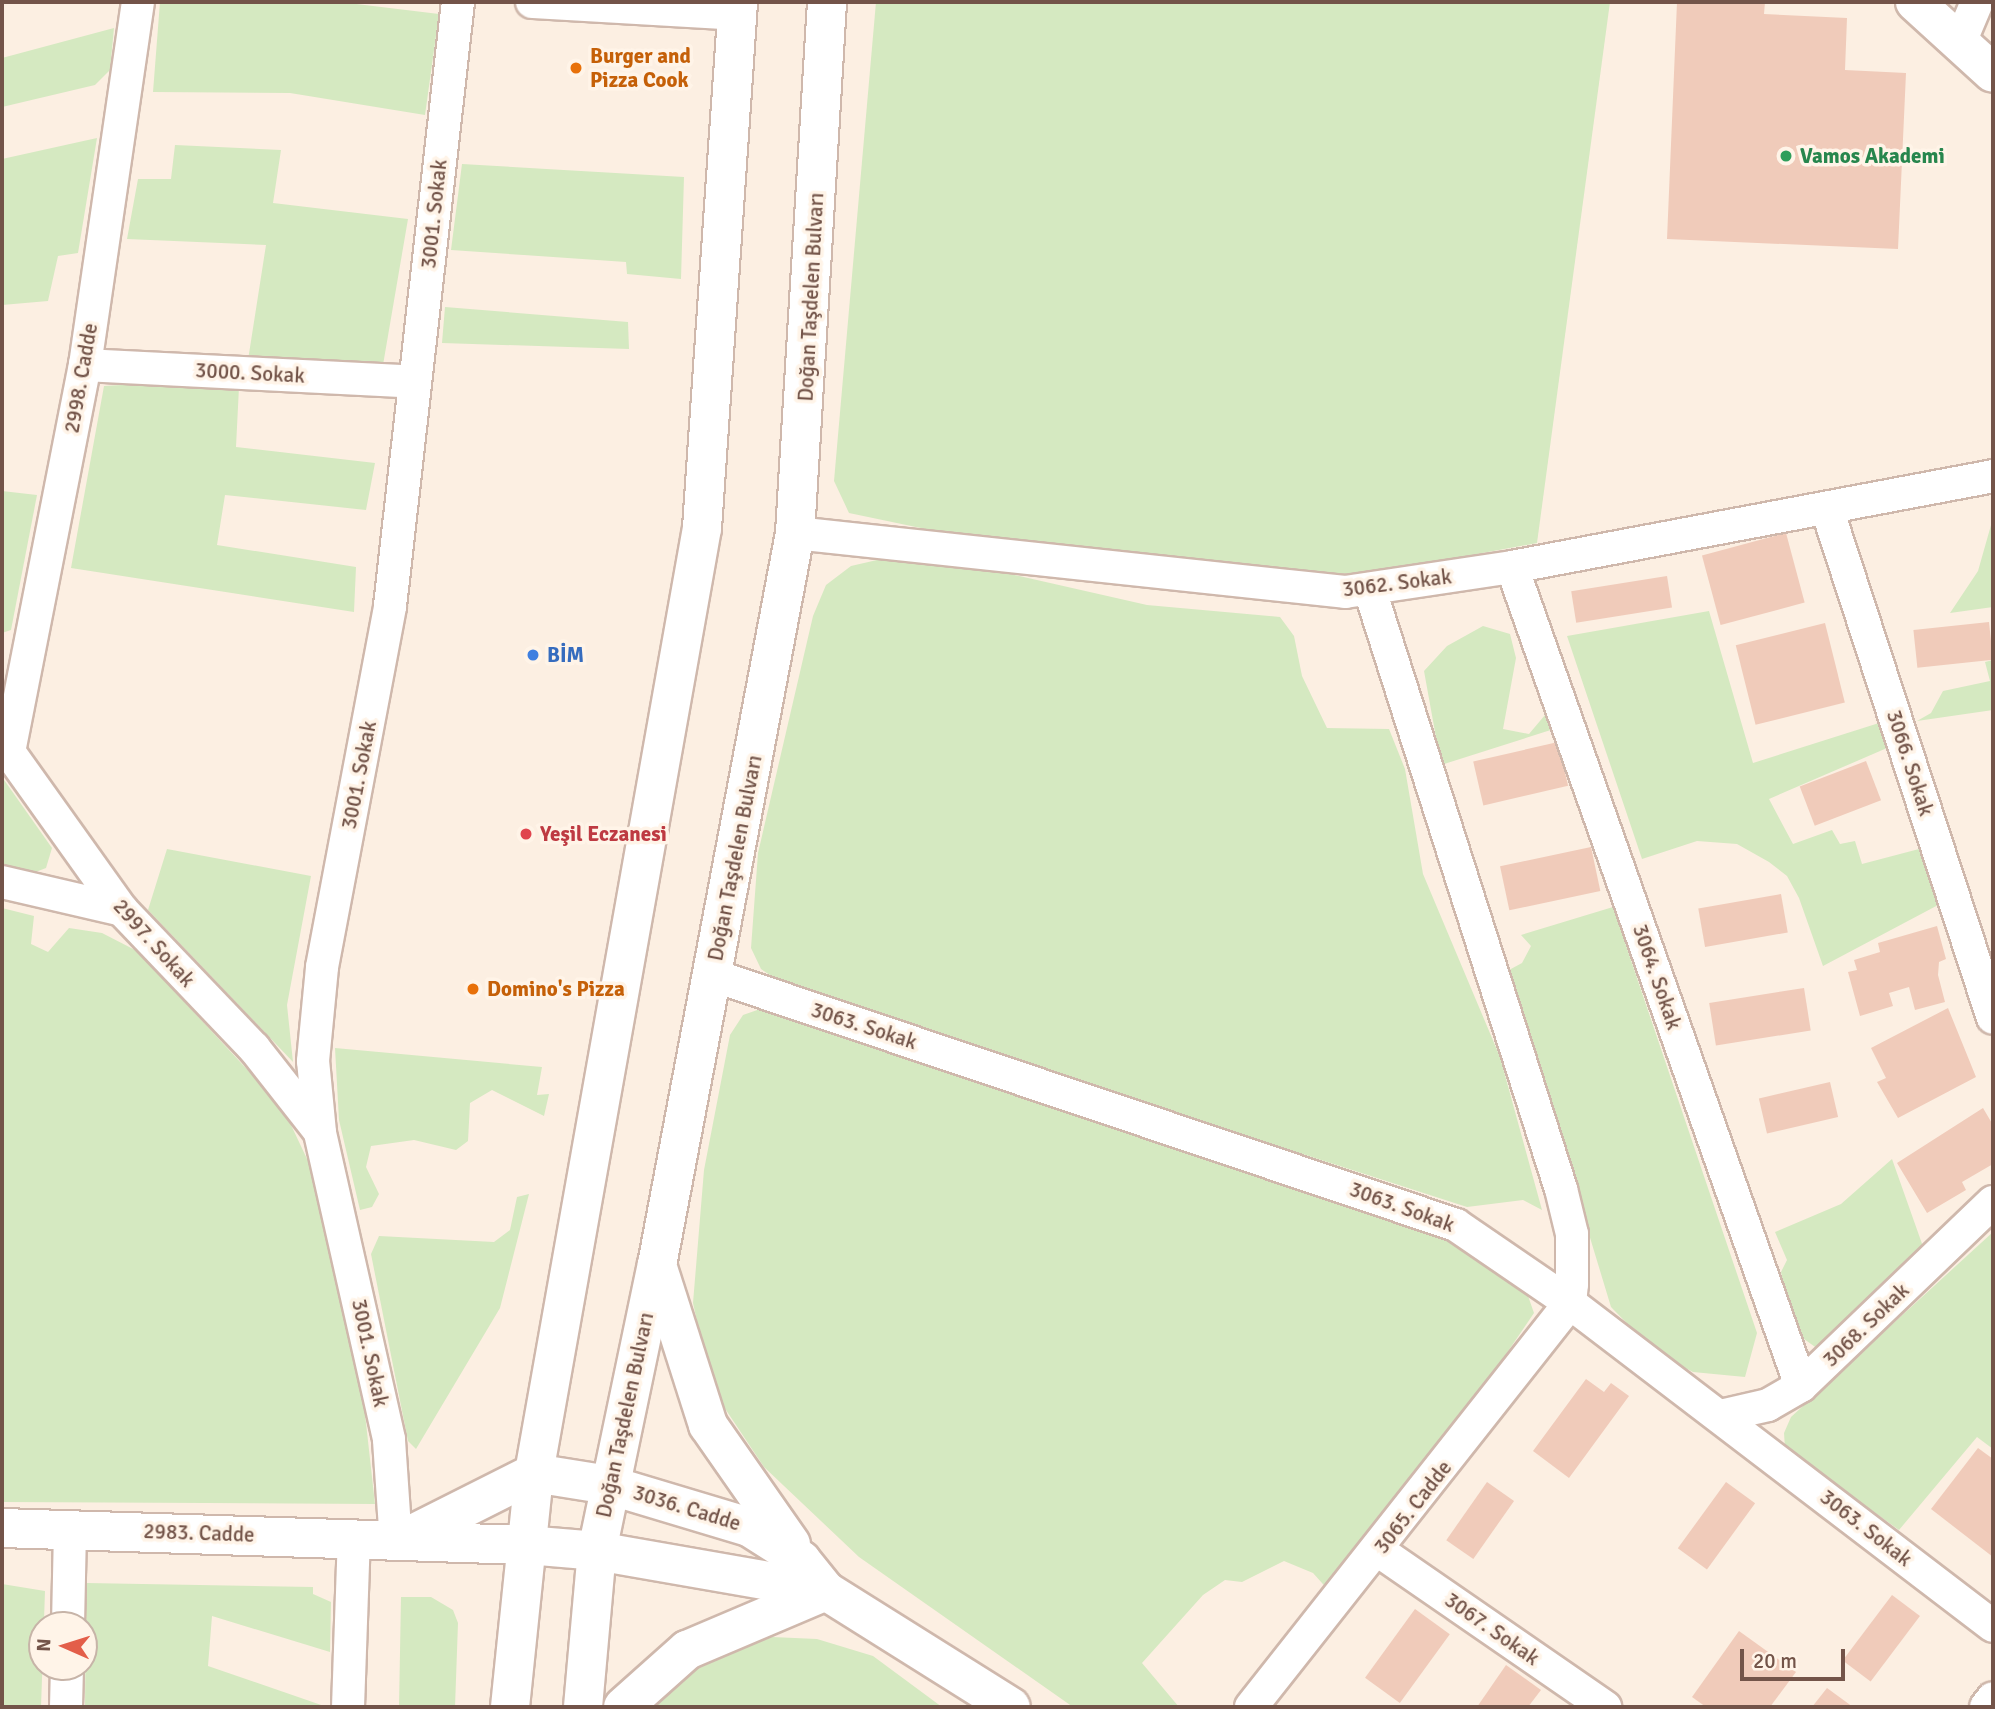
<!DOCTYPE html>
<html>
<head>
<meta charset="utf-8">
<style>
	body { margin:0 }
	#map { position:relative; width:1995px; height:1709px; overflow:hidden; background:#fcefe2; font-family:Signika,sans-serif }
	div>[style] { position:absolute }
	[style*='--x'] { left:calc(var(--x)*1px); top:calc(var(--y)*1px); width:calc(var(--w)*1px); rotate:calc(var(--a)*1deg) }
	.green>* { inset:0; background:#d5e9c1 }
	.building>* { inset:0; background:#f0cbba; transform-origin:0 0 }
	.roads { filter:drop-shadow(2px 0 #cfb8ac) drop-shadow(-2px 0 #cfb8ac) drop-shadow(0 2px #cfb8ac) drop-shadow(0 -2px #cfb8ac) }
	.minor>* { height:32px; margin:-16px; padding:0 16px; transform-origin:16px; border-radius:16px; background:#fff }
	.tertiary>* { height:38px; margin:-19px; padding:0 19px; transform-origin:19px; border-radius:19px; background:#fff }
	.secondary>* { height:38px; margin:-19px; padding:0 19px; transform-origin:19px; border-radius:19px; background:#fff }
	.dots>* { width:19px; height:19px; translate:-50% -50%; box-sizing:border-box; border:4px solid #fff4e8; border-radius:50% }
	span { translate:-50% -50%; white-space:nowrap; text-align:center; line-height:1.15; -webkit-text-stroke:7px #fff4e8; paint-order:stroke }
	.food-label { font-size:21px; color:#c56008; font-weight:700 }
	.left { translate:0 -50%; text-align:left }
	.leisure-label { font-size:21px; color:#27864d; font-weight:700 }
	.street-label { font-size:21px; color:#735449 }
	.shop-label { font-size:21px; color:#366cbe; font-weight:700 }
	.health-label { font-size:21px; color:#be3a42; font-weight:700 }
	.frame { position:absolute; inset:0; border:4px solid #735449; pointer-events:none }
	.north { position:absolute; left:28px; top:1611px; width:70px; height:70px; box-sizing:border-box; background:#fff4e8; border:2px solid #c7b4a8; border-radius:50%; rotate:273deg; font-size:19px; font-weight:700; line-height:28px; text-align:center; color:#735449 }
	.north::after { content:''; display:block; margin:auto; width:24px; height:32px; background:#e35e49; clip-path:polygon(50% 0,100% 100%,50% 72%,0 100%) }
	.scale { position:absolute; left:1740px; top:1649px; width:105px; height:32px; box-sizing:border-box; border:4px solid #735449; border-top:0; padding-left:9px; font-size:21px; line-height:24px; white-space:nowrap; color:#735449; -webkit-text-stroke:5px #fff4e8; paint-order:stroke }
</style>
</head>
<body>
<div id="map">
	<div class="green">
		<i style="clip-path:polygon(160px 2px,340px 2px,439px 14px,425px 115px,290px 93px,153px 92px)"></i>
		<i style="clip-path:polygon(876px 2px,1610px 2px,1537px 543px,1368px 574px,1287px 573px,935px 531px,849px 513px,834px 481px)"></i>
		<i style="clip-path:polygon(114px 28px,110px 70px,95px 85px,2px 107px,2px 58px)"></i>
		<i style="clip-path:polygon(97px 138px,78px 253px,58px 256px,48px 301px,2px 305px,2px 159px)"></i>
		<i style="clip-path:polygon(175px 145px,281px 150px,273px 203px,408px 219px,383px 365px,248px 360px,266px 245px,127px 239px,138px 179px,171px 179px)"></i>
		<i style="clip-path:polygon(462px 164px,684px 177px,681px 279px,627px 274px,626px 262px,451px 250px)"></i>
		<i style="clip-path:polygon(445px 307px,628px 322px,629px 349px,442px 343px)"></i>
		<i style="clip-path:polygon(155px 383px,239px 387px,236px 447px,375px 463px,366px 510px,225px 495px,217px 545px,356px 567px,354px 612px,71px 568px,104px 386px)"></i>
		<i style="clip-path:polygon(2px 491px,37px 495px,11px 630px,2px 633px)"></i>
		<i style="clip-path:polygon(1993px 518px,1993px 607px,1950px 613px,1978px 571px)"></i>
		<i style="clip-path:polygon(877px 560px,957px 562px,1147px 605px,1280px 617px,1294px 636px,1302px 676px,1327px 728px,1389px 729px,1405px 769px,1423px 874px,1500px 1057px,1542px 1210px,1523px 1200px,1467px 1207px,948px 1040px,782px 983px,761px 969px,751px 948px,758px 853px,813px 616px,826px 585px,851px 566px)"></i>
		<i style="clip-path:polygon(1709px 611px,1753px 763px,1879px 723px,1887px 748px,1769px 799px,1793px 844px,1832px 830px,1840px 844px,1855px 841px,1862px 864px,1919px 849px,1940px 904px,1823px 966px,1799px 898px,1787px 876px,1769px 862px,1737px 844px,1697px 841px,1642px 859px,1567px 636px)"></i>
		<i style="clip-path:polygon(1483px 626px,1510px 634px,1516px 658px,1503px 729px,1529px 734px,1545px 715px,1557px 728px,1441px 765px,1424px 671px,1447px 646px)"></i>
		<i style="clip-path:polygon(1993px 660px,1993px 710px,1917px 721px,1931px 713px,1943px 691px,1990px 681px,1985px 662px)"></i>
		<i style="clip-path:polygon(2px 777px,52px 848px,46px 868px,33px 873px,2px 867px)"></i>
		<i style="clip-path:polygon(167px 849px,311px 876px,287px 1005px,293px 1062px,148px 910px)"></i>
		<i style="clip-path:polygon(1613px 907px,1757px 1333px,1745px 1377px,1693px 1372px,1655px 1352px,1611px 1307px,1509px 970px,1522px 963px,1531px 946px,1521px 935px)"></i>
		<i style="clip-path:polygon(2px 908px,34px 916px,31px 944px,48px 952px,69px 928px,102px 933px,137px 951px,283px 1108px,316px 1178px,363px 1396px,375px 1504px,2px 1502px)"></i>
		<i style="clip-path:polygon(763px 1008px,1453px 1236px,1527px 1293px,1534px 1313px,1427px 1471px,1331px 1593px,1313px 1573px,1284px 1561px,1242px 1582px,1225px 1580px,1203px 1595px,1142px 1663px,1179px 1707px,1073px 1707px,859px 1557px,764px 1467px,712px 1389px,693px 1303px,704px 1170px,730px 1035px,743px 1015px)"></i>
		<i style="clip-path:polygon(335px 1048px,542px 1067px,537px 1095px,549px 1094px,544px 1116px,492px 1090px,470px 1103px,468px 1141px,456px 1150px,414px 1140px,371px 1146px,366px 1167px,379px 1194px,372px 1207px,360px 1210px,339px 1120px)"></i>
		<i style="clip-path:polygon(1892px 1159px,1926px 1255px,1818px 1349px,1804px 1339px,1785px 1293px,1781px 1272px,1787px 1260px,1775px 1232px,1841px 1204px)"></i>
		<i style="clip-path:polygon(529px 1194px,500px 1308px,416px 1449px,408px 1441px,371px 1254px,379px 1236px,494px 1242px,510px 1230px,517px 1197px)"></i>
		<i style="clip-path:polygon(1993px 1232px,1993px 1449px,1977px 1437px,1899px 1530px,1785px 1448px,1784px 1433px,1791px 1417px)"></i>
		<i style="clip-path:polygon(86px 1583px,313px 1587px,313px 1594px,331px 1602px,330px 1652px,212px 1616px,208px 1666px,327px 1707px,85px 1707px)"></i>
		<i style="clip-path:polygon(2px 1584px,45px 1591px,41px 1707px,2px 1707px)"></i>
		<i style="clip-path:polygon(401px 1597px,431px 1597px,453px 1610px,458px 1623px,455px 1707px,399px 1707px)"></i>
		<i style="clip-path:polygon(772px 1637px,817px 1639px,873px 1656px,942px 1707px,647px 1707px,680px 1670px,729px 1644px)"></i>
	</div>
	<div class="building">
		<i style="clip-path:polygon(1677px 2px,1765px 2px,1764px 14px,1847px 18px,1845px 70px,1906px 73px,1898px 249px,1667px 239px)"></i>
		<i style="left:1786px;top:533px;width:72px;height:87px;rotate:75deg"></i>
		<i style="left:1667px;top:576px;width:32px;height:97px;rotate:81deg"></i>
		<i style="left:1989px;top:622px;width:38px;height:76px;rotate:84deg"></i>
		<i style="left:1825px;top:623px;width:82px;height:92px;rotate:76deg"></i>
		<i style="left:1558px;top:742px;width:45px;height:87px;rotate:77deg"></i>
		<i style="left:1866px;top:761px;width:42px;height:71px;rotate:69deg"></i>
		<i style="left:1591px;top:847px;width:45px;height:93px;rotate:78deg"></i>
		<i style="left:1781px;top:894px;width:39px;height:84px;rotate:80deg"></i>
		<i style="clip-path:polygon(1937px 926px,1946px 959px,1939px 962px,1938px 975px,1945px 1002px,1915px 1010px,1909px 987px,1889px 993px,1893px 1006px,1860px 1016px,1848px 972px,1857px 970px,1854px 960px,1880px 952px,1878px 943px)"></i>
		<i style="left:1804px;top:988px;width:43px;height:96px;rotate:81deg"></i>
		<i style="clip-path:polygon(1948px 1008px,1976px 1077px,1898px 1118px,1877px 1082px,1886px 1078px,1871px 1048px)"></i>
		<i style="left:1830px;top:1082px;width:36px;height:73px;rotate:77deg"></i>
		<i style="clip-path:polygon(1983px 1108px,1993px 1125px,1993px 1164px,1962px 1182px,1966px 1190px,1927px 1213px,1897px 1163px)"></i>
		<i style="clip-path:polygon(1586px 1379px,1604px 1392px,1611px 1383px,1629px 1396px,1569px 1478px,1533px 1451px)"></i>
		<i style="clip-path:polygon(1978px 1448px,1993px 1459px,1993px 1557px,1931px 1509px)"></i>
		<i style="left:1487px;top:1482px;width:33px;height:71px;rotate:35deg"></i>
		<i style="left:1726px;top:1482px;width:36px;height:82px;rotate:36deg"></i>
		<i style="left:1892px;top:1595px;width:35px;height:82px;rotate:37deg"></i>
		<i style="left:1415px;top:1609px;width:43px;height:85px;rotate:36deg"></i>
		<i style="clip-path:polygon(1739px 1631px,1796px 1672px,1770px 1707px,1706px 1707px,1692px 1697px)"></i>
		<i style="clip-path:polygon(1506px 1665px,1541px 1690px,1528px 1707px,1477px 1707px)"></i>
		<i style="clip-path:polygon(1827px 1688px,1853px 1707px,1812px 1707px)"></i>
	</div>
	<div class="roads">
		<div class="minor">
			<i style="--x:532;--y:2;--w:206;--a:3.3"></i>
			<i style="--x:1961;--y:40;--w:41;--a:-67.2"></i>
			<i style="--x:85;--y:365;--w:330;--a:2.9"></i>
			<i style="--x:1827;--y:509;--w:535;--a:71.94"></i>
			<i style="--x:795;--y:533;--w:553;--a:6.12"></i>
			<i style="--x:1345;--y:592;--w:169;--a:-8.5"></i>
			<i style="--x:1512;--y:567;--w:490;--a:-10.7"></i>
			<i style="--x:1512;--y:567;--w:868;--a:70.56"></i>
			<i style="--x:2;--y:742;--w:206;--a:54.5"></i>
			<i style="--x:122;--y:910;--w:191;--a:46.3"></i>
			<i style="--x:254;--y:1048;--w:102;--a:51.8"></i>
			<i style="--x:9;--y:752;--w:394;--a:-78.9"></i>
			<i style="--x:85;--y:365;--w:367;--a:-81.7"></i>
			<i style="--x:2;--y:882;--w:123;--a:13.1"></i>
			<i style="--x:712;--y:975;--w:785;--a:18.57"></i>
			<i style="--x:1456;--y:1225;--w:138;--a:34.4"></i>
			<i style="--x:1570;--y:1303;--w:532;--a:37.37"></i>
			<i style="--x:1720;--y:1416;--w:49;--a:-12.9"></i>
			<i style="--x:1768;--y:1405;--w:38;--a:-30"></i>
			<i style="--x:1801;--y:1386;--w:266;--a:-43.8"></i>
			<i style="--x:396;--y:1543;--w:104;--a:-93.9"></i>
			<i style="--x:389;--y:1439;--w:315;--a:-102.7"></i>
			<i style="--x:320;--y:1132;--w:71;--a:-95.6"></i>
			<i style="--x:313;--y:1061;--w:94;--a:-84.5"></i>
			<i style="--x:322;--y:967;--w:367;--a:-79.3"></i>
			<i style="--x:390;--y:606;--w:608;--a:-83.58"></i>
			<i style="--x:1379;--y:1551;--w:275;--a:34.6"></i>
			<i style="--x:68;--y:1625;--w:96;--a:-88.8"></i>
			<i style="--x:66;--y:1707;--w:40;--a:-88.6"></i>
			<i style="--x:348;--y:1707;--w:169;--a:-88"></i>
			<i style="--x:1251;--y:1707;--w:515;--a:-51.71"></i>
			<i style="--x:1570;--y:1303;--w:19;--a:-84"></i>
			<i style="--x:1572;--y:1284;--w:50;--a:-90"></i>
			<i style="--x:1572;--y:1234;--w:46;--a:-103.7"></i>
			<i style="--x:1561;--y:1189;--w:629;--a:-107.69"></i>
			<i style="--x:1986;--y:1707;--w:11;--a:-52"></i>
		</div>
		<div class="tertiary">
			<i style="--x:1915;--y:2;--w:105;--a:42.3"></i>
			<i style="--x:657;--y:1265;--w:168;--a:72.3"></i>
			<i style="--x:708;--y:1425;--w:145;--a:55.1"></i>
			<i style="--x:609;--y:1485;--w:146;--a:16.7"></i>
			<i style="--x:749;--y:1527;--w:62;--a:32.4"></i>
			<i style="--x:801;--y:1560;--w:40;--a:51"></i>
			<i style="--x:826;--y:1591;--w:218;--a:32.1"></i>
			<i style="--x:2;--y:1528;--w:524;--a:1.86"></i>
			<i style="--x:401;--y:1540;--w:149;--a:-26.7"></i>
			<i style="--x:597;--y:1551;--w:232;--a:9.9"></i>
			<i style="--x:623;--y:1707;--w:86;--a:-41.7"></i>
			<i style="--x:687;--y:1650;--w:151;--a:-23"></i>
		</div>
		<div class="secondary">
			<i style="--x:534;--y:1473;--w:76;--a:9.1"></i>
			<i style="--x:526;--y:1545;--w:71;--a:4.8"></i>
			<i style="--x:510;--y:1707;--w:235;--a:-84.1"></i>
			<i style="--x:534;--y:1473;--w:960;--a:-79.92"></i>
			<i style="--x:702;--y:528;--w:527;--a:-86.08"></i>
			<i style="--x:583;--y:1707;--w:157;--a:-84.9"></i>
			<i style="--x:597;--y:1551;--w:292;--a:-78.2"></i>
			<i style="--x:657;--y:1265;--w:745;--a:-79.32"></i>
			<i style="--x:795;--y:533;--w:532;--a:-86.55"></i>
		</div>
	</div>
	<div class="dots">
		<i style="left:576px;top:68px;background:#e8710a"></i>
		<i style="left:1786px;top:156px;background:#2e9e5b"></i>
		<i style="left:533px;top:655px;background:#3f7fe0"></i>
		<i style="left:526px;top:834px;background:#e0444e"></i>
		<i style="left:473px;top:989px;background:#e8710a"></i>
	</div>
	<div class="food-label">
		<span class="left" style="left:590px;top:68px">Burger and<br>Pizza Cook</span>
		<span class="left" style="left:487px;top:989px">Domino's Pizza</span>
	</div>
	<div class="leisure-label">
		<span class="left" style="left:1800px;top:156px">Vamos Akademi</span>
	</div>
	<div class="street-label">
		<span style="left:434px;top:214px;rotate:-84deg">3001. Sokak</span>
		<span style="left:811px;top:297px;rotate:-87deg">Doğan Taşdelen Bulvarı</span>
		<span style="left:250px;top:373px;rotate:3deg">3000. Sokak</span>
		<span style="left:81px;top:378px;rotate:-80deg">2998. Cadde</span>
		<span style="left:1397px;top:583px;rotate:-7deg">3062. Sokak</span>
		<span style="left:1910px;top:763px;rotate:72deg">3066. Sokak</span>
		<span style="left:359px;top:775px;rotate:-79deg">3001. Sokak</span>
		<span style="left:735px;top:858px;rotate:-79deg">Doğan Taşdelen Bulvarı</span>
		<span style="left:154px;top:943px;rotate:48deg">2997. Sokak</span>
		<span style="left:1657px;top:977px;rotate:71deg">3064. Sokak</span>
		<span style="left:864px;top:1026px;rotate:18deg">3063. Sokak</span>
		<span style="left:1402px;top:1207px;rotate:20deg">3063. Sokak</span>
		<span style="left:1866px;top:1325px;rotate:-44deg">3068. Sokak</span>
		<span style="left:370px;top:1353px;rotate:78deg">3001. Sokak</span>
		<span style="left:625px;top:1415px;rotate:-78deg">Doğan Taşdelen Bulvarı</span>
		<span style="left:1413px;top:1507px;rotate:-52deg">3065. Cadde</span>
		<span style="left:687px;top:1508px;rotate:17deg">3036. Cadde</span>
		<span style="left:1866px;top:1528px;rotate:38deg">3063. Sokak</span>
		<span style="left:199px;top:1533px;rotate:2deg">2983. Cadde</span>
		<span style="left:1492px;top:1629px;rotate:35deg">3067. Sokak</span>
	</div>
	<div class="shop-label">
		<span class="left" style="left:547px;top:655px">BİM</span>
	</div>
	<div class="health-label">
		<span class="left" style="left:540px;top:834px">Yeşil Eczanesi</span>
	</div>
	<div class="frame"></div>
	<div class="north">N</div>
	<div class="scale">20 m</div>
</div>
</body>
</html>
